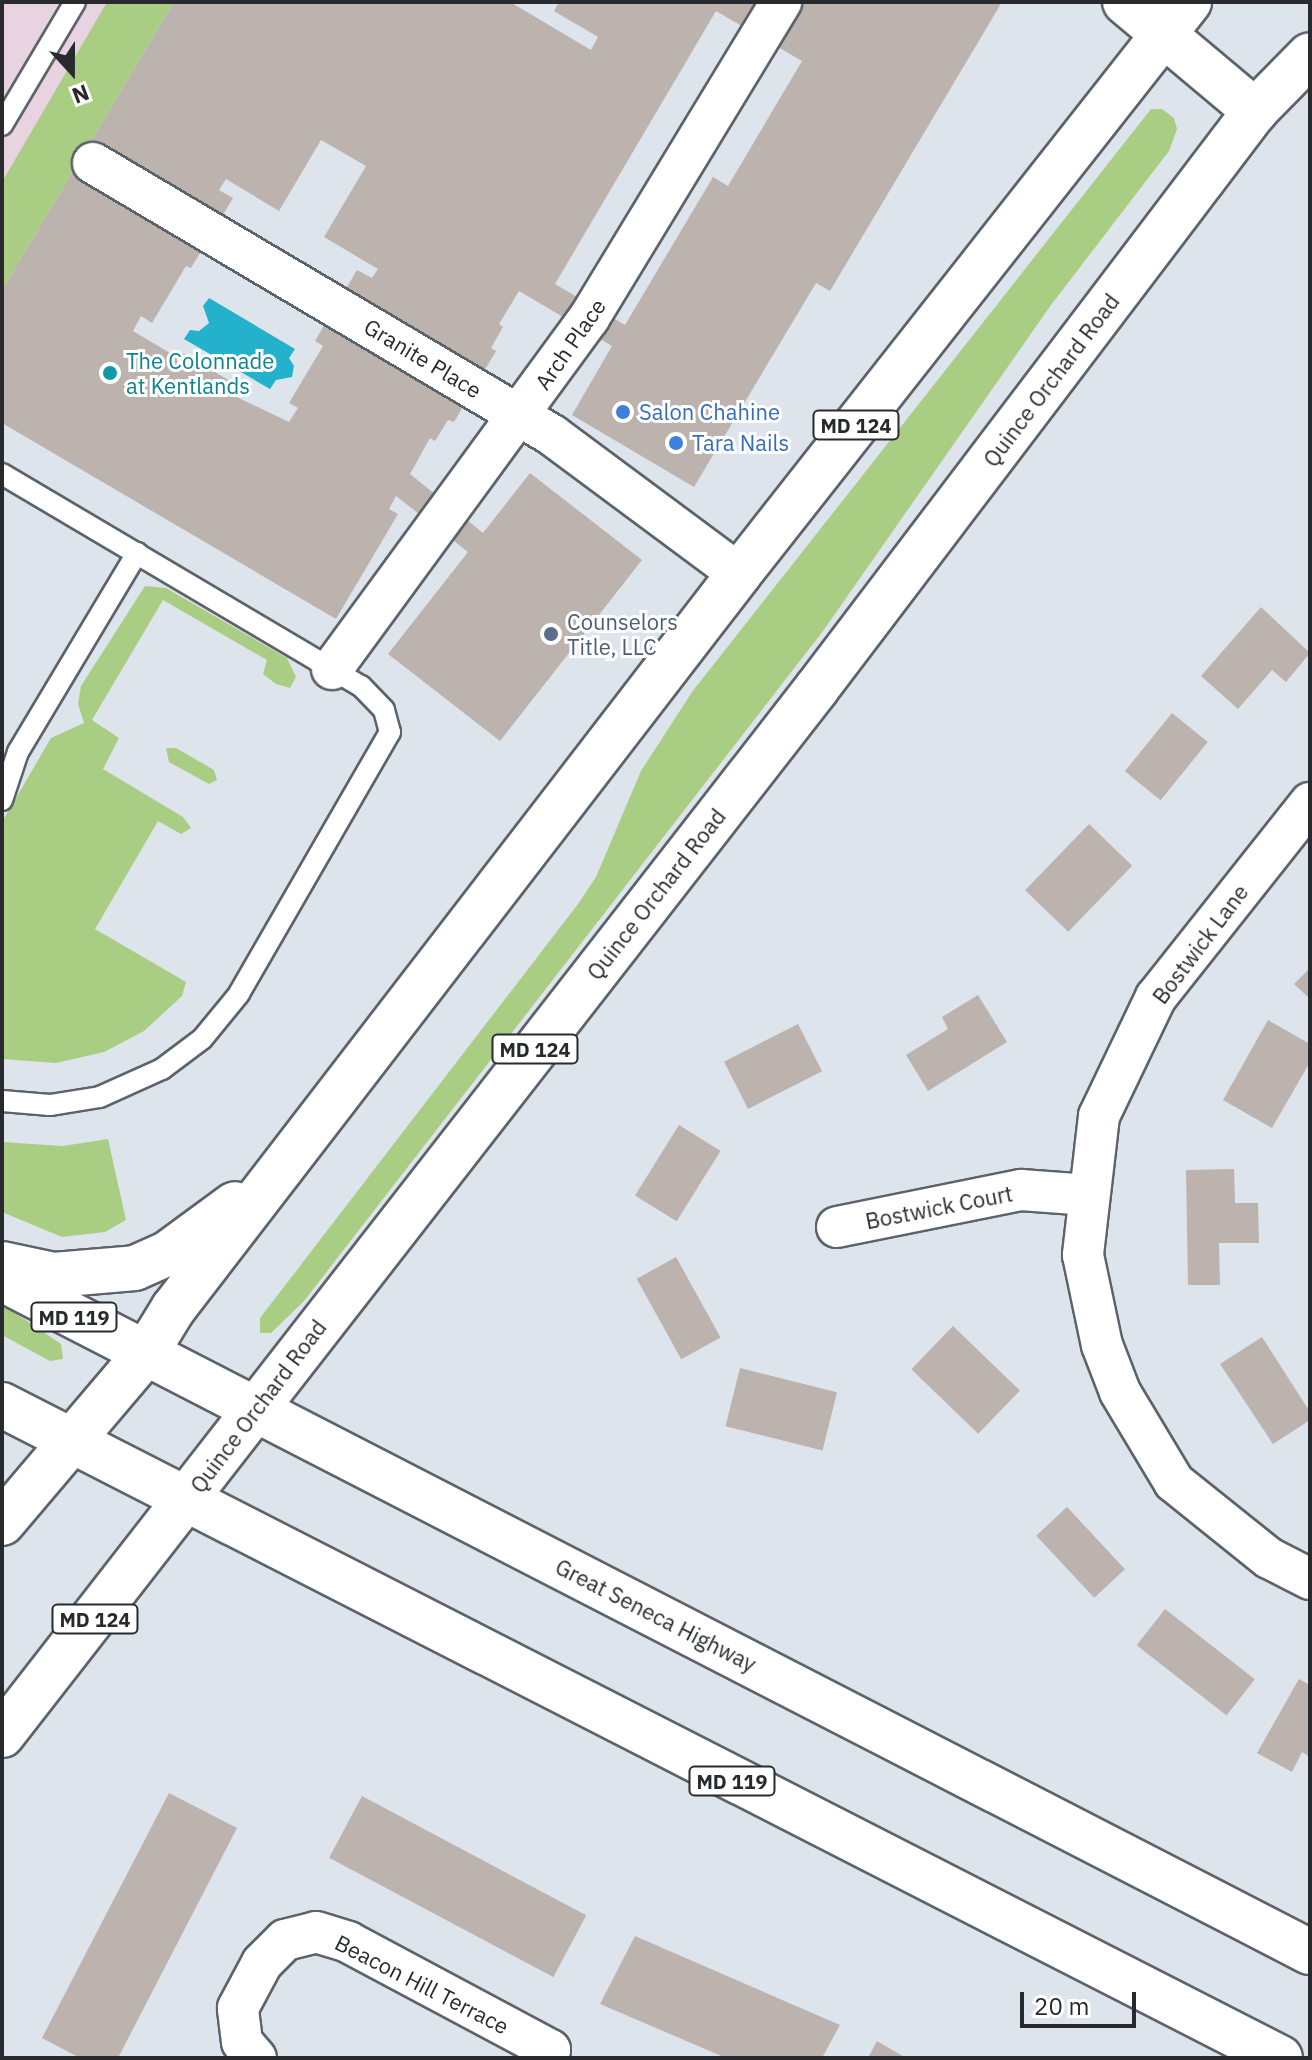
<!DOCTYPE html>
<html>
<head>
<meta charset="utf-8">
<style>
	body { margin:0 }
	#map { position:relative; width:1312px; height:2060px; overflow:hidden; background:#dde4ec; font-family:"IBM Plex Sans",sans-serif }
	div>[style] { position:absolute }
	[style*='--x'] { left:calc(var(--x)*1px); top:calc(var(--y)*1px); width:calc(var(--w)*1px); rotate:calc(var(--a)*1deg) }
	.commercial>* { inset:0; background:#e8d3e1 }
	.green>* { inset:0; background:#aacd84 }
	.water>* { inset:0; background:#23b1cb }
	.building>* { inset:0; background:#bcb3ae; transform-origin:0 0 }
	.roads { filter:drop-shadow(2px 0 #5d636a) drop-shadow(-2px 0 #5d636a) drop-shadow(0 2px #5d636a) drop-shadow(0 -2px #5d636a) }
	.lane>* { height:20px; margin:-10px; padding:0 10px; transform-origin:10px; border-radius:10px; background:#fff }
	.street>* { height:40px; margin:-20px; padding:0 20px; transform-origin:20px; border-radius:20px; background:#fff }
	.secondary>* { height:44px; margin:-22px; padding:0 22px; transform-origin:22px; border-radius:22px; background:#fff }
	.primary>* { height:44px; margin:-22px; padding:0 22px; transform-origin:22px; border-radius:22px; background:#fff }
	.dots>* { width:22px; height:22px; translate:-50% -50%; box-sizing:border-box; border:4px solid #fff; border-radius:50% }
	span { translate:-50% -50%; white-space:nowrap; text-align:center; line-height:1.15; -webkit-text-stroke:6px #fff; paint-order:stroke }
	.shield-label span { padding:2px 6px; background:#fff; border:2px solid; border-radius:6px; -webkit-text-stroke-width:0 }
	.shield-label { font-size:20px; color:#282a2d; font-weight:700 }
	.street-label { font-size:22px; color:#282a2d }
	.culture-label { font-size:22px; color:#0d838f }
	.left { translate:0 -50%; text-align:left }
	.shop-label { font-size:22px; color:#366cbe }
	.service-label { font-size:22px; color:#4e5e75 }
	.frame { position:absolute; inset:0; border:4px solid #282a2d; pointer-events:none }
	.north { position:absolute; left:32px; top:32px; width:80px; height:80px; -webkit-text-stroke:6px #fff; paint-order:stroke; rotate:159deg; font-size:22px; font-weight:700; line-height:32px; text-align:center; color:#282a2d }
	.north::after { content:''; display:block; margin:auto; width:28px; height:36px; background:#282a2d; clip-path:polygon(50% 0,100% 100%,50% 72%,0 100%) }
	.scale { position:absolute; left:1020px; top:1992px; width:116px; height:36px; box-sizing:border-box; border:4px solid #282a2d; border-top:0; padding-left:10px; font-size:24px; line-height:28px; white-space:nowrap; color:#282a2d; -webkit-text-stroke:6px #fff; paint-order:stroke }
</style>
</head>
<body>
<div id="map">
	<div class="commercial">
		<i style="clip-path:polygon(2px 2px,121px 2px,2px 205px)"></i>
	</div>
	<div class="green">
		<i style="clip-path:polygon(107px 2px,174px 2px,2px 290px,2px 182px)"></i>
		<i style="clip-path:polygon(1151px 109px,1162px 109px,1174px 118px,1177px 129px,1169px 151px,1051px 305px,823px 631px,304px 1301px,271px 1333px,260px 1333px,260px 1318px,578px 904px,596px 877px,641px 771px,692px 692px)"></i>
		<i style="clip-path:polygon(145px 586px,166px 588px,287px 658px,296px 677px,290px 688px,276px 684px,263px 674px,267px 660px,163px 600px,92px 720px,119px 738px,103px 769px,183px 817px,191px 828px,181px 834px,158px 821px,95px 929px,186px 982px,182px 996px,144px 1031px,104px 1052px,56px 1063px,2px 1059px,2px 822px,51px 738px,84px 723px,78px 704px,81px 686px)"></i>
		<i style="clip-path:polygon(166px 748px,176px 748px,214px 770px,217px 780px,209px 784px,169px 762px)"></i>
		<i style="clip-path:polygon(108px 1139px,126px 1220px,105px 1232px,62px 1237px,2px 1212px,2px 1142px,63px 1146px)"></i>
		<i style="clip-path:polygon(2px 1304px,61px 1344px,63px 1359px,50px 1361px,2px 1335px)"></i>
	</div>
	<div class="water">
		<i style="clip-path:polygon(209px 298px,295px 349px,289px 358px,294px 366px,292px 377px,276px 380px,270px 389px,184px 339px,190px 330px,199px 331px,209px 323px,203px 306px)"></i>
	</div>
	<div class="building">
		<i style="clip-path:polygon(evenodd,174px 2px,510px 2px,591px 50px,598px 37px,554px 11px,559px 2px,1002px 2px,830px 291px,816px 283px,694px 487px,572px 415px,612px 346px,519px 291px,499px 324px,503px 327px,491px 348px,496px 351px,454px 422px,448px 420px,435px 441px,430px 438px,410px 474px,483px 533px,530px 473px,642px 560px,500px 741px,388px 654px,468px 552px,396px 496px,389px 509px,398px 514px,336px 619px,2px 423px,2px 290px,174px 2px,716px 11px,802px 61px,728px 186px,713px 177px,625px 325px,555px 284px,716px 11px,174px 2px,321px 140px,366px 166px,324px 237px,378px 269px,372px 278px,357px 270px,315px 341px,323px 346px,289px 403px,298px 408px,289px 422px,224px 391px,230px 381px,205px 366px,179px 351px,175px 356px,133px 331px,141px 316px,152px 323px,186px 266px,191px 268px,233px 198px,219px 190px,226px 179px,279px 211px,321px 140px)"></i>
		<i style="clip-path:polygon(1261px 607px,1310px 653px,1286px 682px,1272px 670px,1238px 709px,1201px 676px)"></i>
		<i style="left:1172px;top:713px;width:46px;height:75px;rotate:39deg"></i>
		<i style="left:1089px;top:824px;width:60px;height:92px;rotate:44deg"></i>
		<i style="clip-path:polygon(1310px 968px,1310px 999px,1294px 984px)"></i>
		<i style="clip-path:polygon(978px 995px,1007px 1042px,928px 1091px,906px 1055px,948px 1029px,942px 1017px)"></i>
		<i style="clip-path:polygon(1268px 1020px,1310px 1044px,1310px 1062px,1272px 1128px,1223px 1100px)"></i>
		<i style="left:798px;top:1024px;width:53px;height:83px;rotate:63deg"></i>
		<i style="left:679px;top:1125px;width:49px;height:83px;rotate:32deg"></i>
		<i style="clip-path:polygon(1234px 1169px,1235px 1203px,1258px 1203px,1259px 1243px,1219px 1243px,1220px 1285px,1188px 1285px,1186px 1170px)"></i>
		<i style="left:676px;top:1257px;width:92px;height:45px;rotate:61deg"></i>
		<i style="left:953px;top:1326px;width:93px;height:60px;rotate:44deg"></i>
		<i style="clip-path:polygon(1262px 1337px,1310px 1412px,1310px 1420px,1273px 1444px,1220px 1364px)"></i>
		<i style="left:740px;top:1368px;width:100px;height:60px;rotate:14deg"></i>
		<i style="left:1067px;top:1507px;width:85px;height:42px;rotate:47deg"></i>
		<i style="left:1165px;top:1609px;width:114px;height:46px;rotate:38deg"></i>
		<i style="clip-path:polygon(1299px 1679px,1310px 1685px,1310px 1757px,1302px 1752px,1292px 1772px,1257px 1753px)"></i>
		<i style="clip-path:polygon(169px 1793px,237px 1828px,118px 2058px,80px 2058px,42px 2038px)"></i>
		<i style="left:362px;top:1796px;width:254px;height:70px;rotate:28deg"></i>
		<i style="clip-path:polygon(635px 1936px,840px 2025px,822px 2058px,726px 2058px,600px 2004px)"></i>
		<i style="clip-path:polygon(877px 2041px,906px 2058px,868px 2058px)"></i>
	</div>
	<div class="roads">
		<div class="lane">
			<i style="--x:2;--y:125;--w:143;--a:-59.3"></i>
			<i style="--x:2;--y:474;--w:417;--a:30.6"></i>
			<i style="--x:361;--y:686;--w:33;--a:46"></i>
			<i style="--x:384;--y:710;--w:23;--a:75"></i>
			<i style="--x:390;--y:732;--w:302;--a:120"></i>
			<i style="--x:239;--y:994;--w:58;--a:129.4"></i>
			<i style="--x:202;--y:1039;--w:50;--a:143.1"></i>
			<i style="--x:162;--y:1069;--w:68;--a:155.7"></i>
			<i style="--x:100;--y:1097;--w:51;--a:170.9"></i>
			<i style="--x:50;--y:1105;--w:48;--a:-175.2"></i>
			<i style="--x:2;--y:800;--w:51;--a:-71.6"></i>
			<i style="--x:18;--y:752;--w:232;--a:-59.1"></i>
		</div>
		<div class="street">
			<i style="--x:93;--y:163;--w:534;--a:30.65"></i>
			<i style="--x:552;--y:435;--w:233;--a:36.6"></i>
			<i style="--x:332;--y:669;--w:435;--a:-53.8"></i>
			<i style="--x:589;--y:318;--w:370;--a:-58.7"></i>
			<i style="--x:1310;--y:803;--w:248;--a:128.4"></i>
			<i style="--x:1156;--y:997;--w:132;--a:115.6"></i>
			<i style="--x:1099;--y:1116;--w:140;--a:96.6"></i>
			<i style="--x:1083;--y:1255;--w:92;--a:78.1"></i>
			<i style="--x:1102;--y:1345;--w:50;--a:69"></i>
			<i style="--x:1120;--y:1392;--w:105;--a:59"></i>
			<i style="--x:1174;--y:1482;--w:122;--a:38.7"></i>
			<i style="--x:1269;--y:1558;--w:46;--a:27.1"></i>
			<i style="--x:837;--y:1227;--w:188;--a:-11.4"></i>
			<i style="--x:1021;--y:1190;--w:68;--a:4.2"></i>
			<i style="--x:256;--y:2058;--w:21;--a:-131"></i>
			<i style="--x:242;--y:2042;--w:34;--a:-97"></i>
			<i style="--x:238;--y:2008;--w:51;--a:-61.9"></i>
			<i style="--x:262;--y:1963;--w:33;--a:-45"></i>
			<i style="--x:285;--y:1940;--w:32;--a:-14"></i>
			<i style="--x:316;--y:1932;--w:34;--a:17"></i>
			<i style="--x:348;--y:1942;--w:229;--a:28.1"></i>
			<i style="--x:550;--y:2050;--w:11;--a:135"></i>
		</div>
		<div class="secondary">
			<i style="--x:1125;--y:2;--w:170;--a:40"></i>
		</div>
		<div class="primary">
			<i style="--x:2;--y:1264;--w:53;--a:11.9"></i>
			<i style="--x:54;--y:1275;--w:81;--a:-4.9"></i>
			<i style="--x:135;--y:1268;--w:35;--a:-24"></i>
			<i style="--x:167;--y:1254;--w:84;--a:-36.3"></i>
			<i style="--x:2;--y:1279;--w:1471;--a:27.23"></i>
			<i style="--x:2;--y:1405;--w:1435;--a:27.06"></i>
			<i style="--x:2;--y:1523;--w:223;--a:-49.7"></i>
			<i style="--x:146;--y:1353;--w:52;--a:-58.5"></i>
			<i style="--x:173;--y:1309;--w:928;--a:-52.4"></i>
			<i style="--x:739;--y:574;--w:728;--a:-51.81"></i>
			<i style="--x:2;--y:1735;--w:1327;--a:-52.1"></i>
			<i style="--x:817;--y:688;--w:724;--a:-52.8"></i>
			<i style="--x:1255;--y:111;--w:78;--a:-45.5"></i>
		</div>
	</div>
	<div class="dots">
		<i style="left:110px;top:373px;background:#0f9aa8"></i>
		<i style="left:623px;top:412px;background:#3f7fe0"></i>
		<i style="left:676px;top:443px;background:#3f7fe0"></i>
		<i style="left:551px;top:634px;background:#5c6f8a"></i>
	</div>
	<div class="shield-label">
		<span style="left:856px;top:425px">MD 124</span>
		<span style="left:535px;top:1049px">MD 124</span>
		<span style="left:74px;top:1317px">MD 119</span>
		<span style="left:95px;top:1619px">MD 124</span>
		<span style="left:732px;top:1781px">MD 119</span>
	</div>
	<div class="street-label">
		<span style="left:570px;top:344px;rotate:-55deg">Arch Place</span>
		<span style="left:423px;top:358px;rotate:31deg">Granite Place</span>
		<span style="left:1051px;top:380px;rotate:-53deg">Quince Orchard Road</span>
		<span style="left:656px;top:894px;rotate:-52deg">Quince Orchard Road</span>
		<span style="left:1200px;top:944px;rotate:-53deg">Bostwick Lane</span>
		<span style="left:939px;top:1207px;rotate:-11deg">Bostwick Court</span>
		<span style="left:258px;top:1406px;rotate:-53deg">Quince Orchard Road</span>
		<span style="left:656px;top:1615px;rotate:27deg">Great Seneca Highway</span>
		<span style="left:422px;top:1984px;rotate:27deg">Beacon Hill Terrace</span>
	</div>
	<div class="culture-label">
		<span class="left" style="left:126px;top:373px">The Colonnade<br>at Kentlands</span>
	</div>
	<div class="shop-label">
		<span class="left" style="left:639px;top:412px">Salon Chahine</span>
		<span class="left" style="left:692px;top:443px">Tara Nails</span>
	</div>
	<div class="service-label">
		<span class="left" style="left:567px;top:634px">Counselors<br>Title, LLC</span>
	</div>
	<div class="frame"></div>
	<div class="north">N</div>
	<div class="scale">20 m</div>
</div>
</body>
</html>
